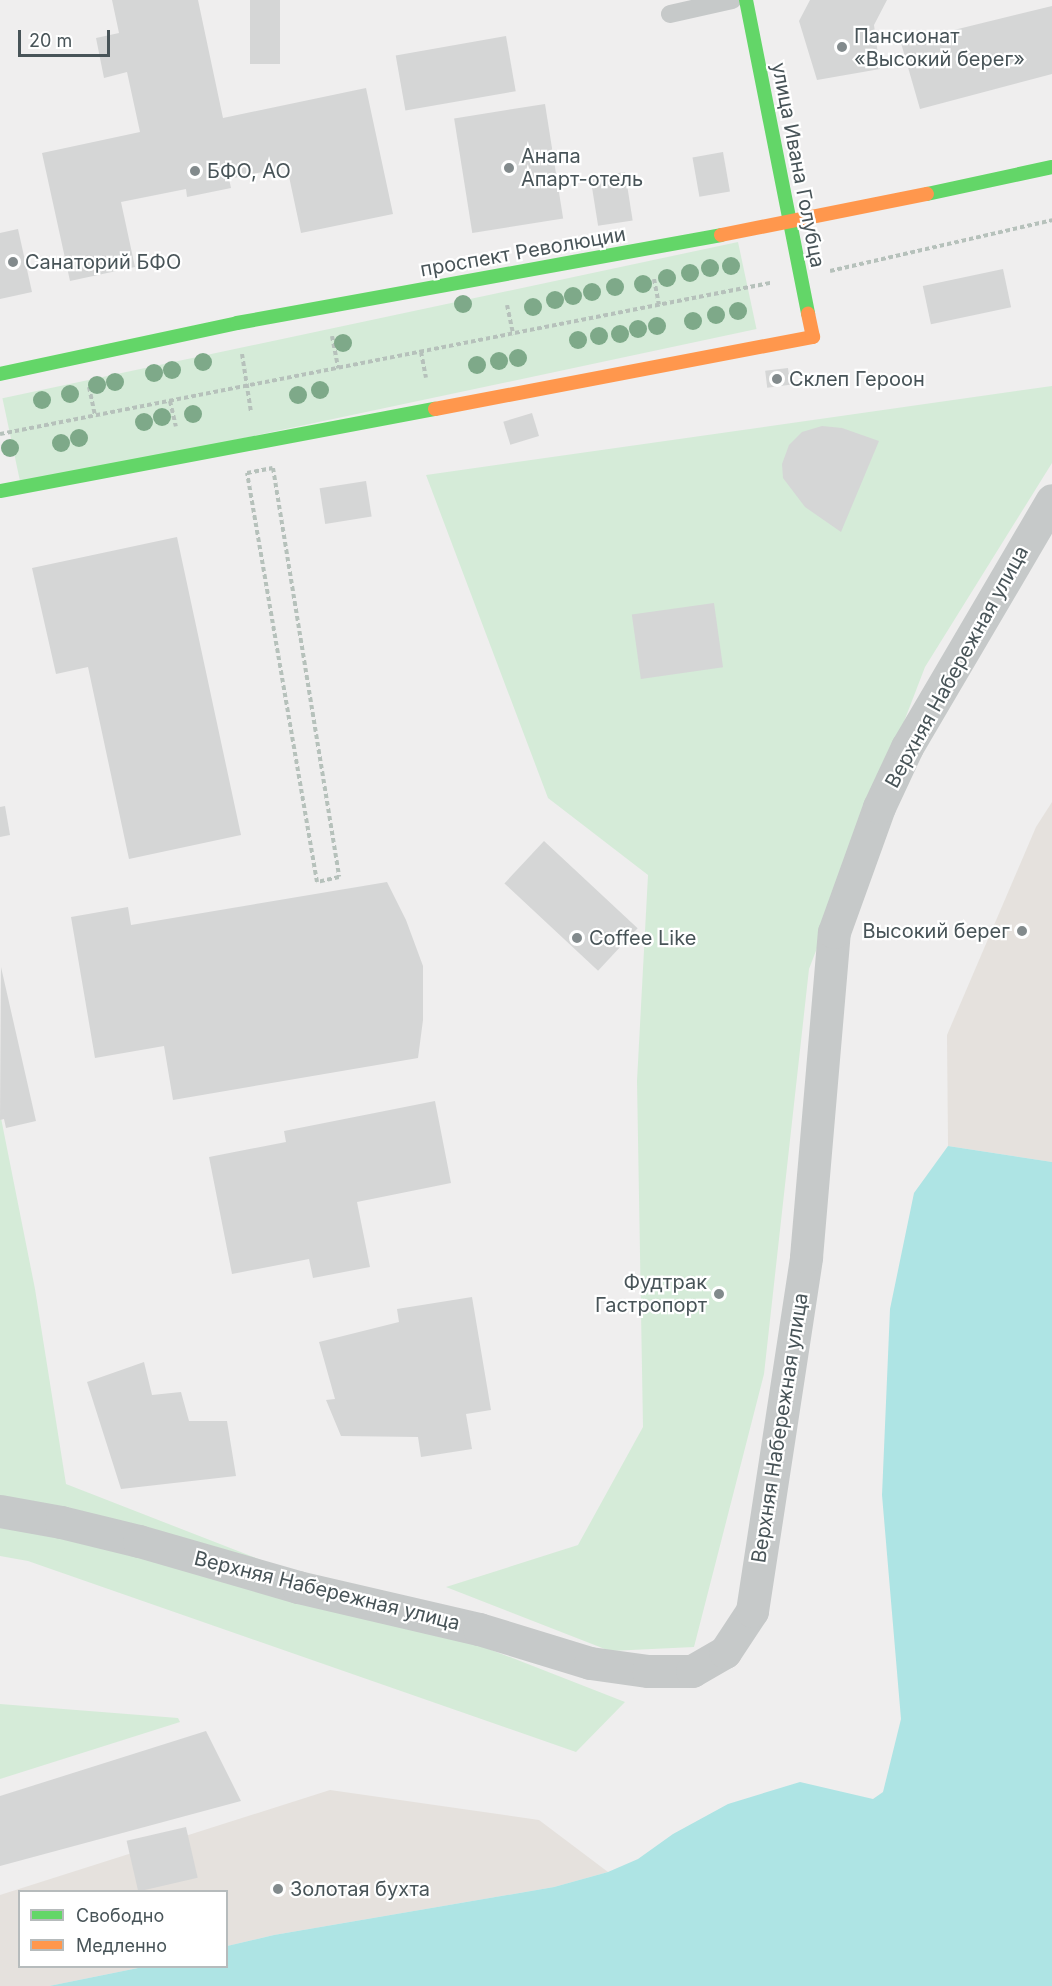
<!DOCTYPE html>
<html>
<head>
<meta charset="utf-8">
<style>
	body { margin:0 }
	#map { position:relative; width:1052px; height:1986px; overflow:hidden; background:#efeeee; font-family:Inter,sans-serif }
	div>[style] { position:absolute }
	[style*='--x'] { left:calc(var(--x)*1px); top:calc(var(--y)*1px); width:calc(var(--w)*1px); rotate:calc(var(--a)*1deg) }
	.green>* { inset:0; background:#d5ebd8; transform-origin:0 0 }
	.sand>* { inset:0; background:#e5e1dd }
	.water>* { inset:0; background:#aee4e4 }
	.building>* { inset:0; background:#d5d6d6; transform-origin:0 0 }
	.path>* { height:4px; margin-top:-2px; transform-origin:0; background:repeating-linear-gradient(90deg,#b6c1bb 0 4.5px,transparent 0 7.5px) }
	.lane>* { height:18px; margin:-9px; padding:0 9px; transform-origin:9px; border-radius:9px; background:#c6c9c9 }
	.street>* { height:33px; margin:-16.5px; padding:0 16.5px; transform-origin:16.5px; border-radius:16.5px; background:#c6c9c9 }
	.fast>* { height:14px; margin:-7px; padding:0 7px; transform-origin:7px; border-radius:7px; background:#63d668 }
	.slow>* { height:14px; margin:-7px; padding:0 7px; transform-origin:7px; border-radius:7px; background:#ff974d }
	.trees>* { width:18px; height:18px; margin:-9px; border-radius:50%; background:#7ea989 }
	.dots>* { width:16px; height:16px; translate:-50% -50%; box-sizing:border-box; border:3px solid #fff; border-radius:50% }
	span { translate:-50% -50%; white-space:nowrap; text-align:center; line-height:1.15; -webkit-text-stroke:4.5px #fff; paint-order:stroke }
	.poi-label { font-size:20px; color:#485458 }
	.left { translate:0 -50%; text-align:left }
	.right { translate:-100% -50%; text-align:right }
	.street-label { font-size:20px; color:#485458 }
	.legend { position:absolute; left:18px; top:1890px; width:210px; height:78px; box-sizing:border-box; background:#fff; border:2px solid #b6bbbc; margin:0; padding:8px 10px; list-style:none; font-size:18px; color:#485458 }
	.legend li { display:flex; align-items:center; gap:12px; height:30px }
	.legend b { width:30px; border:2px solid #b6bbbc }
	.scale { position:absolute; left:18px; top:30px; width:92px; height:27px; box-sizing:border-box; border:3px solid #485458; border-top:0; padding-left:8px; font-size:18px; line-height:21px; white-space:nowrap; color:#485458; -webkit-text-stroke:4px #fff; paint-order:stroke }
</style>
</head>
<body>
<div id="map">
	<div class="green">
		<i style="left:738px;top:242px;width:89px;height:752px;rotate:78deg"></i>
		<i style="clip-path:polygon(1052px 386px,1052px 463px,925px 667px,809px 969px,764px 1374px,694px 1647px,610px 1651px,446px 1587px,578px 1545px,643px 1427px,637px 1081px,648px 875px,548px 798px,426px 475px)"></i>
		<i style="clip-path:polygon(0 1113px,35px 1289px,66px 1484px,625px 1702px,576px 1752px,28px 1561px,0 1556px)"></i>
		<i style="clip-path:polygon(0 1704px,178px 1718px,180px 1722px,0 1779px)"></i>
	</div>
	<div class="sand">
		<i style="clip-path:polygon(1052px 802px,1052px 1162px,948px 1146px,947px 1035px,1036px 827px)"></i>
		<i style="clip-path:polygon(330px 1790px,539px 1820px,608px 1872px,554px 1887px,274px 1935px,227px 1946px,226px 1892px,20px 1892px,20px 1966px,143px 1967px,49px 1986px,0 1986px,0 1895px)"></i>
	</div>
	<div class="water">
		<i style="clip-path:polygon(948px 1146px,1052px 1162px,1052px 1986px,49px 1986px,143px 1967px,226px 1966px,227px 1946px,274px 1935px,554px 1887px,608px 1872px,638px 1859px,673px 1834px,728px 1804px,800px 1782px,873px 1799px,883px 1792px,901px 1719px,882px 1495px,890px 1309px,914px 1193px)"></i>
	</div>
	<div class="building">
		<i style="clip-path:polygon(112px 0,198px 0,223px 118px,366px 88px,393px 214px,301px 233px,287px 167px,229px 179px,231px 188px,187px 197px,186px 189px,121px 202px,135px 267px,70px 281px,42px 153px,140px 132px,127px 72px,104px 78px,96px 38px,119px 33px)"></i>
		<i style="left:250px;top:0;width:30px;height:64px"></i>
		<i style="clip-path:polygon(810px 0,887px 0,874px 25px,880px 69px,817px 80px,799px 21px)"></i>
		<i style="clip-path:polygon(1052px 6px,1052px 74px,920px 109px,901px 43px)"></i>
		<i style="left:506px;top:36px;width:56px;height:112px;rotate:80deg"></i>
		<i style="left:545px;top:104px;width:116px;height:92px;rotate:81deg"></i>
		<i style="left:723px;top:152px;width:40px;height:31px;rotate:80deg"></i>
		<i style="left:625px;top:172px;width:49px;height:35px;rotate:81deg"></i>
		<i style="clip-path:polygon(18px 229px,32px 292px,0 299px,0 233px)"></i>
		<i style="left:1003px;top:269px;width:39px;height:82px;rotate:78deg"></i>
		<i style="left:788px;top:368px;width:17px;height:23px;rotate:83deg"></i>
		<i style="left:532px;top:413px;width:24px;height:30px;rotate:73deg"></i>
		<i style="clip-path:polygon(822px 426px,842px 428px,879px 441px,841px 532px,805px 507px,783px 478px,782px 464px,789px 445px,802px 432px)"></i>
		<i style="left:366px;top:481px;width:36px;height:47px;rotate:81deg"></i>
		<i style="clip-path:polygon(177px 537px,241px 835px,129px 859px,88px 667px,56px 674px,32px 568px)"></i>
		<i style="left:714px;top:603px;width:65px;height:83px;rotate:82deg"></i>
		<i style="clip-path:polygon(5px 806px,10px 835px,0 837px,0 807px)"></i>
		<i style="left:544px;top:841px;width:128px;height:58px;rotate:43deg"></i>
		<i style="clip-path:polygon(387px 882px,406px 920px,423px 966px,423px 1020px,418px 1058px,173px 1100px,164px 1046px,95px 1058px,71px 917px,128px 907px,131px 925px)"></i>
		<i style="clip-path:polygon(1px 967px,36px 1121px,6px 1128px,4px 1119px,0 1120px)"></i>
		<i style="clip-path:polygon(435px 1101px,451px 1183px,357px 1202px,370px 1267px,313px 1278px,309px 1259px,232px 1274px,209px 1157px,286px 1142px,284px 1131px)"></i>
		<i style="clip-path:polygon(472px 1297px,491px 1410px,466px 1414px,472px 1449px,421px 1457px,418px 1437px,341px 1436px,326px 1400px,335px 1399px,319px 1342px,399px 1322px,397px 1309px)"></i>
		<i style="clip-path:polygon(144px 1362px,152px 1395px,181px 1392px,189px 1421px,227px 1421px,236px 1476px,121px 1489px,87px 1382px)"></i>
		<i style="clip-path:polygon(206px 1731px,241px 1801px,0 1866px,0 1796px)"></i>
		<i style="left:186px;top:1827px;width:52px;height:61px;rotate:77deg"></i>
	</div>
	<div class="path">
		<i style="--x:830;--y:271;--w:228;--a:-12.9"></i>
		<i style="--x:654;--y:279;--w:26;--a:79"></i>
		<i style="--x:507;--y:305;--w:30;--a:78"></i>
		<i style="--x:332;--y:336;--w:33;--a:79"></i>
		<i style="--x:421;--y:352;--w:26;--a:79"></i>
		<i style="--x:242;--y:354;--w:59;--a:81.2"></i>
		<i style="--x:89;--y:387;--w:30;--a:78"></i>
		<i style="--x:170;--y:401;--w:26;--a:77"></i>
		<i style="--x:0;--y:434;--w:785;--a:-11.1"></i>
		<i style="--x:273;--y:468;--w:414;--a:80.8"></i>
		<i style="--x:339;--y:877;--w:23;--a:167"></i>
		<i style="--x:317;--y:882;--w:415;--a:-99.7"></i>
		<i style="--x:247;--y:473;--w:26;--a:-11"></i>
	</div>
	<div class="lane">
		<i style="--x:670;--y:14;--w:64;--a:-12.7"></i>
	</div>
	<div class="street">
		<i style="--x:0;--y:1511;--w:62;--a:10.2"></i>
		<i style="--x:61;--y:1522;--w:80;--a:13.7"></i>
		<i style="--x:139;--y:1541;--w:166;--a:16.1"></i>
		<i style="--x:298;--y:1587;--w:186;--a:13.1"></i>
		<i style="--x:479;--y:1629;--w:116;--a:17"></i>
		<i style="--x:590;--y:1663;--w:59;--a:7.9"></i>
		<i style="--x:648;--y:1671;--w:44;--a:0"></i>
		<i style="--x:692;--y:1671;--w:38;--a:-30"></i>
		<i style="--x:725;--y:1652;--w:49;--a:-56.6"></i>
		<i style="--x:752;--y:1611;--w:358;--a:-81.3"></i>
		<i style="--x:806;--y:1257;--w:326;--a:-85.1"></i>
		<i style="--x:834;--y:932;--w:133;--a:-70.2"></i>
		<i style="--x:879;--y:807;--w:66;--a:-65"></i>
		<i style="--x:907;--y:747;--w:286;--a:-59.6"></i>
	</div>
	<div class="fast">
		<i style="--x:746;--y:0;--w:320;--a:78.8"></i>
		<i style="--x:927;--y:194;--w:128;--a:-12.2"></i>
		<i style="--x:0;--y:374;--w:242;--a:-12.1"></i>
		<i style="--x:237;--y:323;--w:492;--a:-10.3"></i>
		<i style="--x:0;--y:491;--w:443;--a:-10.7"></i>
	</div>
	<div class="slow">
		<i style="--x:721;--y:235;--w:210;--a:-11.3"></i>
		<i style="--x:435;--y:409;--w:385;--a:-10.8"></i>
		<i style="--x:813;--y:337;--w:24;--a:-102"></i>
	</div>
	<div class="trees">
		<i style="left:731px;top:266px"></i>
		<i style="left:710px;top:268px"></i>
		<i style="left:690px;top:273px"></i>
		<i style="left:667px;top:278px"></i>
		<i style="left:643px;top:284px"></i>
		<i style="left:615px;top:287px"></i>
		<i style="left:592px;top:292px"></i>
		<i style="left:573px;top:296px"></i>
		<i style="left:555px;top:300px"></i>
		<i style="left:463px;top:304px"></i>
		<i style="left:533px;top:307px"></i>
		<i style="left:738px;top:311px"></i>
		<i style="left:716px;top:315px"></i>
		<i style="left:693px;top:321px"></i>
		<i style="left:657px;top:326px"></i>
		<i style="left:638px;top:329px"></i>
		<i style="left:620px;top:334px"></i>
		<i style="left:599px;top:336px"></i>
		<i style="left:578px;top:340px"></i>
		<i style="left:343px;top:343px"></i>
		<i style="left:518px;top:358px"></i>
		<i style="left:499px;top:361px"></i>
		<i style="left:203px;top:362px"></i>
		<i style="left:477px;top:365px"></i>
		<i style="left:172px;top:370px"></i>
		<i style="left:154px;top:373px"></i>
		<i style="left:115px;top:382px"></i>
		<i style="left:97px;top:385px"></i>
		<i style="left:320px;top:390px"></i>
		<i style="left:70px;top:394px"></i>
		<i style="left:298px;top:395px"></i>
		<i style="left:42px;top:400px"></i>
		<i style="left:193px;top:414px"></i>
		<i style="left:162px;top:417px"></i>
		<i style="left:144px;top:422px"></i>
		<i style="left:79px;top:438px"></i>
		<i style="left:61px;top:443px"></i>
		<i style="left:10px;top:448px"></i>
	</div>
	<div class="dots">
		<i style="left:842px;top:47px;background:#828a8c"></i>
		<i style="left:509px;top:168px;background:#828a8c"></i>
		<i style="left:195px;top:171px;background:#828a8c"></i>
		<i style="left:13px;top:262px;background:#828a8c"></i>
		<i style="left:777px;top:379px;background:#828a8c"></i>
		<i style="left:1022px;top:931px;background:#828a8c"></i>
		<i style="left:577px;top:938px;background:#828a8c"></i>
		<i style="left:719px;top:1294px;background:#828a8c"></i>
		<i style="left:278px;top:1889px;background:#828a8c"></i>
	</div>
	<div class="poi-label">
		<span class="left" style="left:854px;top:48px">Пансионат<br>«Высокий берег»</span>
		<span class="left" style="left:521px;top:168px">Анапа<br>Апарт-отель</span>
		<span class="left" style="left:207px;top:171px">БФО, АО</span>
		<span class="left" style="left:25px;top:262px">Санаторий БФО</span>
		<span class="left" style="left:789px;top:379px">Склеп Героон</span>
		<span class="right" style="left:1010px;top:931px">Высокий берег</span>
		<span class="left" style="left:589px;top:938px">Coffee Like</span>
		<span class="right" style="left:707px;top:1294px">Фудтрак<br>Гастропорт</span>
		<span class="left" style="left:290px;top:1889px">Золотая бухта</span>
	</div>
	<div class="street-label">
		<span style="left:798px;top:165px;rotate:79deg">улица Ивана Голубца</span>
		<span style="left:523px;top:252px;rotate:-10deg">проспект Революции</span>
		<span style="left:957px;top:667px;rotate:-61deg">Верхняя Набережная улица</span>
		<span style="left:780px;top:1428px;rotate:-81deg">Верхняя Набережная улица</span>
		<span style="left:327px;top:1591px;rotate:14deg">Верхняя Набережная улица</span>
	</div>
	<ul class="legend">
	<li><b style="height:8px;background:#63d668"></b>Свободно</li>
	<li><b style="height:8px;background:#ff974d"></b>Медленно</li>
	</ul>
	<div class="scale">20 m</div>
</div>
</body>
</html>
